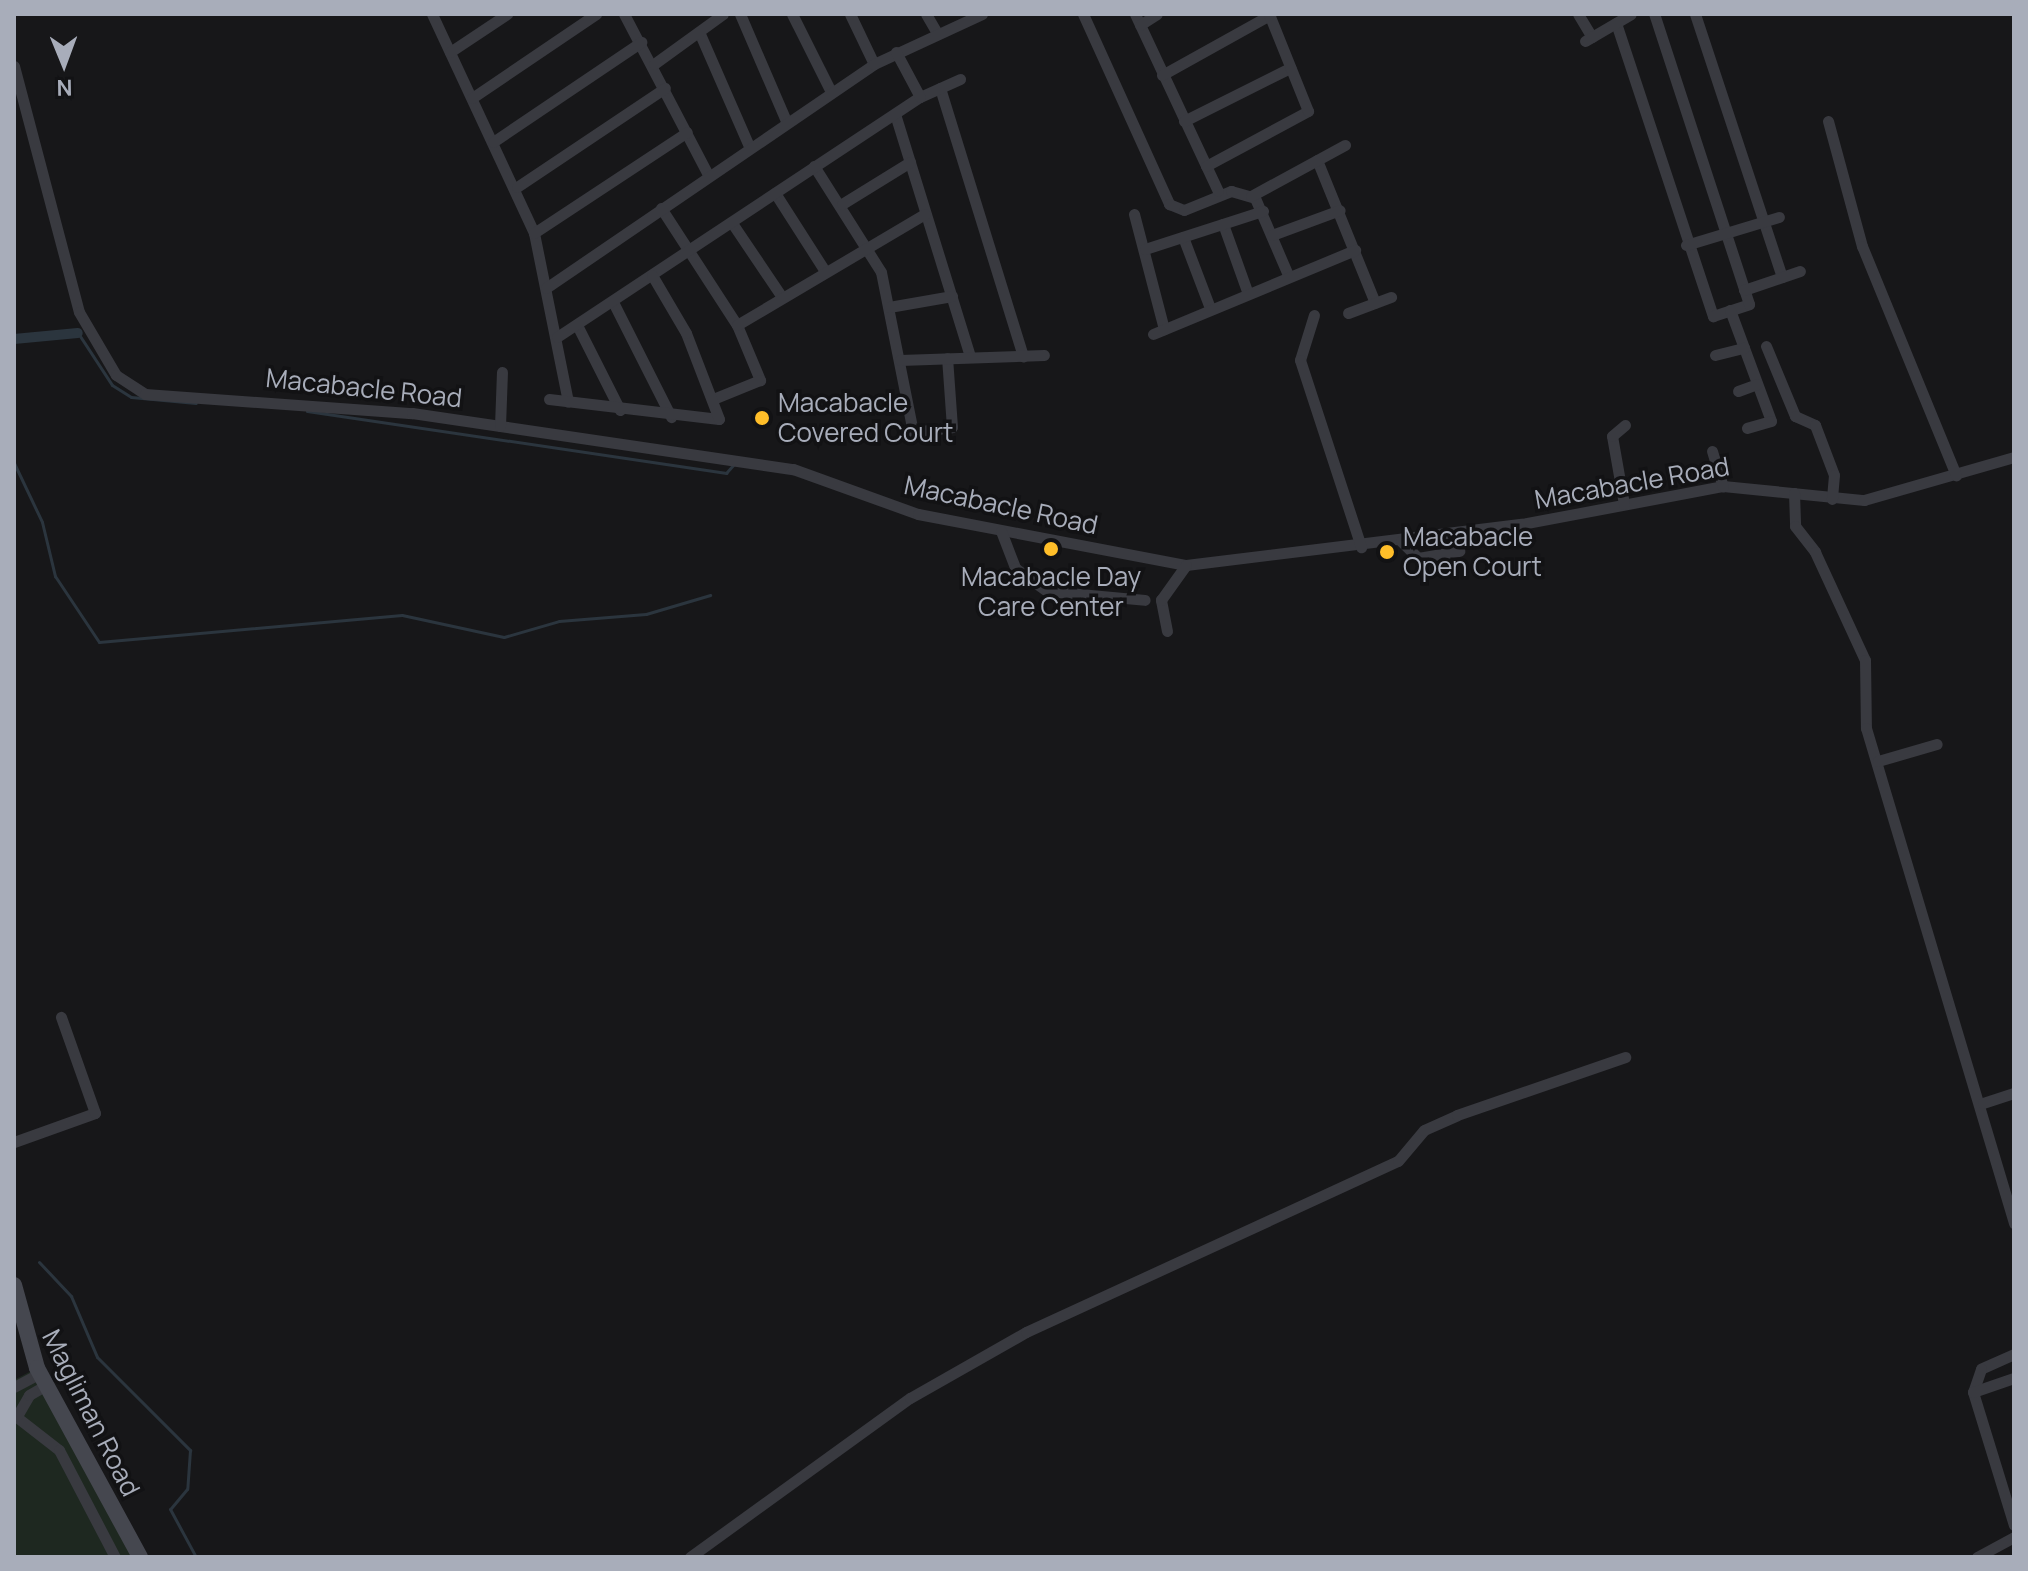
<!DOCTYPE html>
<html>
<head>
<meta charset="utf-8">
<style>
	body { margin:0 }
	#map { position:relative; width:2028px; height:1571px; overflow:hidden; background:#171719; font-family:Manrope,sans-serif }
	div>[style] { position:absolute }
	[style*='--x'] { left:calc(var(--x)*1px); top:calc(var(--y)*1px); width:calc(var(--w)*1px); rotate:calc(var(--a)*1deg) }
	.green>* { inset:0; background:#1e2820 }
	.stream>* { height:3px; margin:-1.5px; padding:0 1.5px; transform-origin:1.5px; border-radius:1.5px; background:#2b353e }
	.canal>* { height:10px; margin:-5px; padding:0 5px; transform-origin:5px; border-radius:5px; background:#2b353e }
	.street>* { height:11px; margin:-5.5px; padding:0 5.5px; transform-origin:5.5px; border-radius:5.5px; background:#393a40 }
	.secondary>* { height:16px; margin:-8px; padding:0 8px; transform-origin:8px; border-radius:8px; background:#45474f }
	.dots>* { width:22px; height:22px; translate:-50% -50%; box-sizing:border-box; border:4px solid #121214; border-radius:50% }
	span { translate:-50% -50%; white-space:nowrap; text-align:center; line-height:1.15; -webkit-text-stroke:7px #121214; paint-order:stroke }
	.street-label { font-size:26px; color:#a8adba }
	.poi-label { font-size:26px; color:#a8adba }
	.left { translate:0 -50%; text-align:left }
	.frame { position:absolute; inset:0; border:16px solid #a8adba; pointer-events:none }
	.north { position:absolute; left:24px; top:24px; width:80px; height:80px; -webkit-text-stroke:6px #121214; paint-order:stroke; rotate:179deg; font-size:22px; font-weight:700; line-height:32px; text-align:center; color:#a8adba }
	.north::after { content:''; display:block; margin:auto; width:28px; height:36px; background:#a8adba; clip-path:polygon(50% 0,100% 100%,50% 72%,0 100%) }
</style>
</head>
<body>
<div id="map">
	<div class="green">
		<i style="clip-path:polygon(37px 1368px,140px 1557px,14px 1557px,14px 1380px)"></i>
	</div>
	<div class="stream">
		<i style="--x:78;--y:333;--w:62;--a:56.8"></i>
		<i style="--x:112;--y:385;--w:22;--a:32"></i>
		<i style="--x:131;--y:397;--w:65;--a:5.3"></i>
		<i style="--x:307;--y:411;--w:424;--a:8.4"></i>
		<i style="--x:726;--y:473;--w:12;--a:-48"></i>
		<i style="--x:14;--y:463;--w:65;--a:64.6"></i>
		<i style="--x:42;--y:522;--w:56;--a:76.5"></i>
		<i style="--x:55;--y:576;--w:79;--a:56.3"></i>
		<i style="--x:99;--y:642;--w:304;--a:-5.1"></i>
		<i style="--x:402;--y:615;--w:104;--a:12.2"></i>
		<i style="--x:504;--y:637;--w:57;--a:-16.2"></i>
		<i style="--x:559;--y:621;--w:87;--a:-4.6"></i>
		<i style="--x:646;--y:614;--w:67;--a:-16.5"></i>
		<i style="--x:39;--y:1262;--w:47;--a:46.7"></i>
		<i style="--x:71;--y:1296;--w:66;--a:66.9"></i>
		<i style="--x:97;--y:1357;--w:132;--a:45"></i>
		<i style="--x:190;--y:1450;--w:39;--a:94"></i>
		<i style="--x:187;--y:1489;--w:26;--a:130"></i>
		<i style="--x:170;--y:1509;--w:55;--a:61.6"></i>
	</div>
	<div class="canal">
		<i style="--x:14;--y:339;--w:64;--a:-5.4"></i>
	</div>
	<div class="street">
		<i style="--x:432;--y:14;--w:242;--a:65"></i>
		<i style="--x:534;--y:233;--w:172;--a:78.6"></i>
		<i style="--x:624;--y:14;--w:182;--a:62.4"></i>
		<i style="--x:740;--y:14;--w:116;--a:66.7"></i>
		<i style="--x:792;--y:14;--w:87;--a:63.4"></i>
		<i style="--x:850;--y:14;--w:55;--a:64.4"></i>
		<i style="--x:926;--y:14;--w:20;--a:60"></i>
		<i style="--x:1083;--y:14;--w:209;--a:65.6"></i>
		<i style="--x:1169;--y:204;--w:16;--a:22"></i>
		<i style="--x:1184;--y:210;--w:51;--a:-22"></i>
		<i style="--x:1231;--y:191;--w:25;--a:16"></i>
		<i style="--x:1255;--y:198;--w:84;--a:66.8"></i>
		<i style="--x:1135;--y:14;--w:195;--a:64.9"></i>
		<i style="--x:1578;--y:14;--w:27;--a:59"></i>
		<i style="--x:1695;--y:14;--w:277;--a:71.7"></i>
		<i style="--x:1616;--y:23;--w:309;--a:71.7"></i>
		<i style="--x:1713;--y:316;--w:38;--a:-18"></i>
		<i style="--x:1749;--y:304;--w:305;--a:-108.1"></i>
		<i style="--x:1140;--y:25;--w:20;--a:-33"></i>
		<i style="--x:700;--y:34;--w:122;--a:66.4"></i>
		<i style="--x:1585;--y:41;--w:53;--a:-30.4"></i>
		<i style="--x:450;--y:52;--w:69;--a:-33.7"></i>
		<i style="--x:654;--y:64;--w:85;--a:-35.9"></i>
		<i style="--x:14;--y:66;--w:254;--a:75.2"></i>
		<i style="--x:79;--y:312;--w:73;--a:59.6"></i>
		<i style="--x:116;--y:375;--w:35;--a:33"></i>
		<i style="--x:145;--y:394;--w:268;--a:4.1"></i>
		<i style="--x:412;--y:413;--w:385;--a:8.4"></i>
		<i style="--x:793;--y:469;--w:133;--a:19.8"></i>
		<i style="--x:918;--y:514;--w:273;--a:10.8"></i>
		<i style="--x:1186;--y:565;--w:338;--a:-7"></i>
		<i style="--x:1522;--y:524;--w:205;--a:-10.7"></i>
		<i style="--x:1723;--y:486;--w:142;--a:5.7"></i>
		<i style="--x:1864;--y:500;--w:156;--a:-16"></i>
		<i style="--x:1162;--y:75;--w:124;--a:-29.1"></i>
		<i style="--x:940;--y:88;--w:281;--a:72.8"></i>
		<i style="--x:920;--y:97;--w:44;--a:-24.2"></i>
		<i style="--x:472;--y:98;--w:150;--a:-34.1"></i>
		<i style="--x:895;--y:114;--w:254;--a:72.8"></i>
		<i style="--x:1184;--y:121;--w:119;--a:-26.6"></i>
		<i style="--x:1828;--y:121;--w:130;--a:74.8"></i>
		<i style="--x:1862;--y:246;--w:248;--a:67.7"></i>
		<i style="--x:493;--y:142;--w:179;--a:-34"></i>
		<i style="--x:1317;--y:160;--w:154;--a:67.9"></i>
		<i style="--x:814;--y:166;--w:125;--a:57.7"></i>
		<i style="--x:881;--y:272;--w:163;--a:78.7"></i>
		<i style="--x:913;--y:432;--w:39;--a:-7"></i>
		<i style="--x:952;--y:427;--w:69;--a:-94.1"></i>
		<i style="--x:1206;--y:166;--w:116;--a:-28.3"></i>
		<i style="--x:1308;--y:111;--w:105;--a:-111.9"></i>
		<i style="--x:517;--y:187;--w:178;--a:-33.8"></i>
		<i style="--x:775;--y:193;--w:89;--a:57.4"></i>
		<i style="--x:1251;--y:196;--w:107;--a:-28.5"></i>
		<i style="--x:842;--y:204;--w:80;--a:-31.7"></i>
		<i style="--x:661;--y:208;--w:140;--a:57"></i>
		<i style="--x:737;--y:325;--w:60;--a:67.3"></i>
		<i style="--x:760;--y:380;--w:51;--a:158"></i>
		<i style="--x:1134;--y:214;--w:119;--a:75.4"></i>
		<i style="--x:732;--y:223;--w:89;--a:56"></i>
		<i style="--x:1223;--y:224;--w:71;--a:70.3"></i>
		<i style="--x:534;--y:233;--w:183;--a:-33.4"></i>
		<i style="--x:1272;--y:235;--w:72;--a:-20.2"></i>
		<i style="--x:1183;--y:237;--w:76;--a:69.2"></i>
		<i style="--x:1686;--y:245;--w:97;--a:-16.8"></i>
		<i style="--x:1145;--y:249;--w:124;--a:-17.9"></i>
		<i style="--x:546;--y:288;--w:397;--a:-34.3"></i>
		<i style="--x:874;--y:64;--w:119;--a:-24.8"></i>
		<i style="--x:1744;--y:290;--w:59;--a:-18.7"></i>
		<i style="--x:613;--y:302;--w:129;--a:63.2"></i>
		<i style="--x:889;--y:307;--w:64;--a:-9.9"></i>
		<i style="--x:1730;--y:310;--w:118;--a:69.7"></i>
		<i style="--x:1771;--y:421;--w:25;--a:164"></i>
		<i style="--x:1348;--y:313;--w:46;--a:-20.4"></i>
		<i style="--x:1314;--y:315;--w:47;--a:107.3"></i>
		<i style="--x:1300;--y:360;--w:197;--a:71.9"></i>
		<i style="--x:737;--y:325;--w:218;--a:-30.6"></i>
		<i style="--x:578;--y:327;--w:93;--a:63.2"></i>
		<i style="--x:1153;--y:334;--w:219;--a:-22.6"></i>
		<i style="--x:557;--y:337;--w:435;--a:-33.5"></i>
		<i style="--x:920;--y:97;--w:51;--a:-118.1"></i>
		<i style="--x:1766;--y:346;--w:76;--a:67.5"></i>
		<i style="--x:1795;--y:416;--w:22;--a:24"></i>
		<i style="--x:1815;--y:425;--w:53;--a:69.2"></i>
		<i style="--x:1834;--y:475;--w:24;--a:95"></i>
		<i style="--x:1715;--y:355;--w:30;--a:-14"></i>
		<i style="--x:900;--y:360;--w:144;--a:-2"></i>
		<i style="--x:1738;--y:391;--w:20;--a:-20"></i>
		<i style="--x:549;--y:399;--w:171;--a:6.7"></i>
		<i style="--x:719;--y:419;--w:92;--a:-111"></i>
		<i style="--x:686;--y:333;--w:67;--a:-120.4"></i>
		<i style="--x:500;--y:426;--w:54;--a:-87.9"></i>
		<i style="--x:1712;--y:451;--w:37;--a:73"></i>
		<i style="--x:1794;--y:493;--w:33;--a:88"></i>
		<i style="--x:1795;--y:526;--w:33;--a:52"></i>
		<i style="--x:1815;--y:552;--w:119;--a:65.2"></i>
		<i style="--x:1865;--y:660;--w:68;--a:89.2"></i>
		<i style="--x:1866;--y:728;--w:517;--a:73.35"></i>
		<i style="--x:1624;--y:504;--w:69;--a:-100"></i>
		<i style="--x:1612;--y:436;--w:17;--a:-40"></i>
		<i style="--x:1001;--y:531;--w:40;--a:69"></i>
		<i style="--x:1015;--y:568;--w:39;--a:36"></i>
		<i style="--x:1047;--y:591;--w:98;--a:5.2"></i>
		<i style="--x:1401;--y:541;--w:24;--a:45"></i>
		<i style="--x:1418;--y:558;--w:42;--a:-9.7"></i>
		<i style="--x:1167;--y:631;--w:32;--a:-101"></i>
		<i style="--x:1161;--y:600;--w:43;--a:-54.5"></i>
		<i style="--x:1878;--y:761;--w:61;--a:-16.1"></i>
		<i style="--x:1983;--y:1103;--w:33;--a:-18"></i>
		<i style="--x:14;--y:1142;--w:86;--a:-19.7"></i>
		<i style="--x:95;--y:1113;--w:102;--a:-109.5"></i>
		<i style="--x:2014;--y:1354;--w:36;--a:156"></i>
		<i style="--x:1981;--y:1369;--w:24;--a:109"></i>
		<i style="--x:1973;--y:1392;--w:139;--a:72.9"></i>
		<i style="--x:14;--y:1387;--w:30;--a:-28"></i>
		<i style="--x:1973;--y:1392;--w:43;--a:-18.9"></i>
		<i style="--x:14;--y:1415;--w:57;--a:37.9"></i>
		<i style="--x:59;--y:1450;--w:121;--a:62.4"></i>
		<i style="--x:17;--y:1416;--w:24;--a:-60"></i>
		<i style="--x:29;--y:1395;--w:20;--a:-30"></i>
		<i style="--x:690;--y:1557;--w:271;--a:-35.9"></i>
		<i style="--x:910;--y:1398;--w:133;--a:-29.6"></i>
		<i style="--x:1026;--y:1332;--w:409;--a:-24.7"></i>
		<i style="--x:1398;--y:1161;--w:40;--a:-50"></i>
		<i style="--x:1424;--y:1130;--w:36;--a:-24"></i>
		<i style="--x:1457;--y:1115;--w:178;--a:-19"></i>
		<i style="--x:1977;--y:1557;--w:42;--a:-28.4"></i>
	</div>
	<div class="secondary">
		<i style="--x:14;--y:1285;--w:86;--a:74.5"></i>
		<i style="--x:37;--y:1368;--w:215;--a:61.4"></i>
	</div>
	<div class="dots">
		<i style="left:762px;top:418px;background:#ffbe29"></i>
		<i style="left:1051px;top:549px;background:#ffbe29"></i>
		<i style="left:1387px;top:552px;background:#ffbe29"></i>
	</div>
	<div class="street-label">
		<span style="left:364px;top:388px;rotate:6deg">Macabacle Road</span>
		<span style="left:1632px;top:483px;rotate:-10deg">Macabacle Road</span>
		<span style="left:1001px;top:505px;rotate:12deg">Macabacle Road</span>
		<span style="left:91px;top:1413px;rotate:63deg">Magliman Road</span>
	</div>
	<div class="poi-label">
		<span class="left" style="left:778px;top:418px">Macabacle<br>Covered Court</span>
		<span class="left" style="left:1403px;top:552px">Macabacle<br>Open Court</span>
		<span style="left:1051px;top:592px">Macabacle Day<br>Care Center</span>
	</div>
	<div class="frame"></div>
	<div class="north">N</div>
</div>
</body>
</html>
